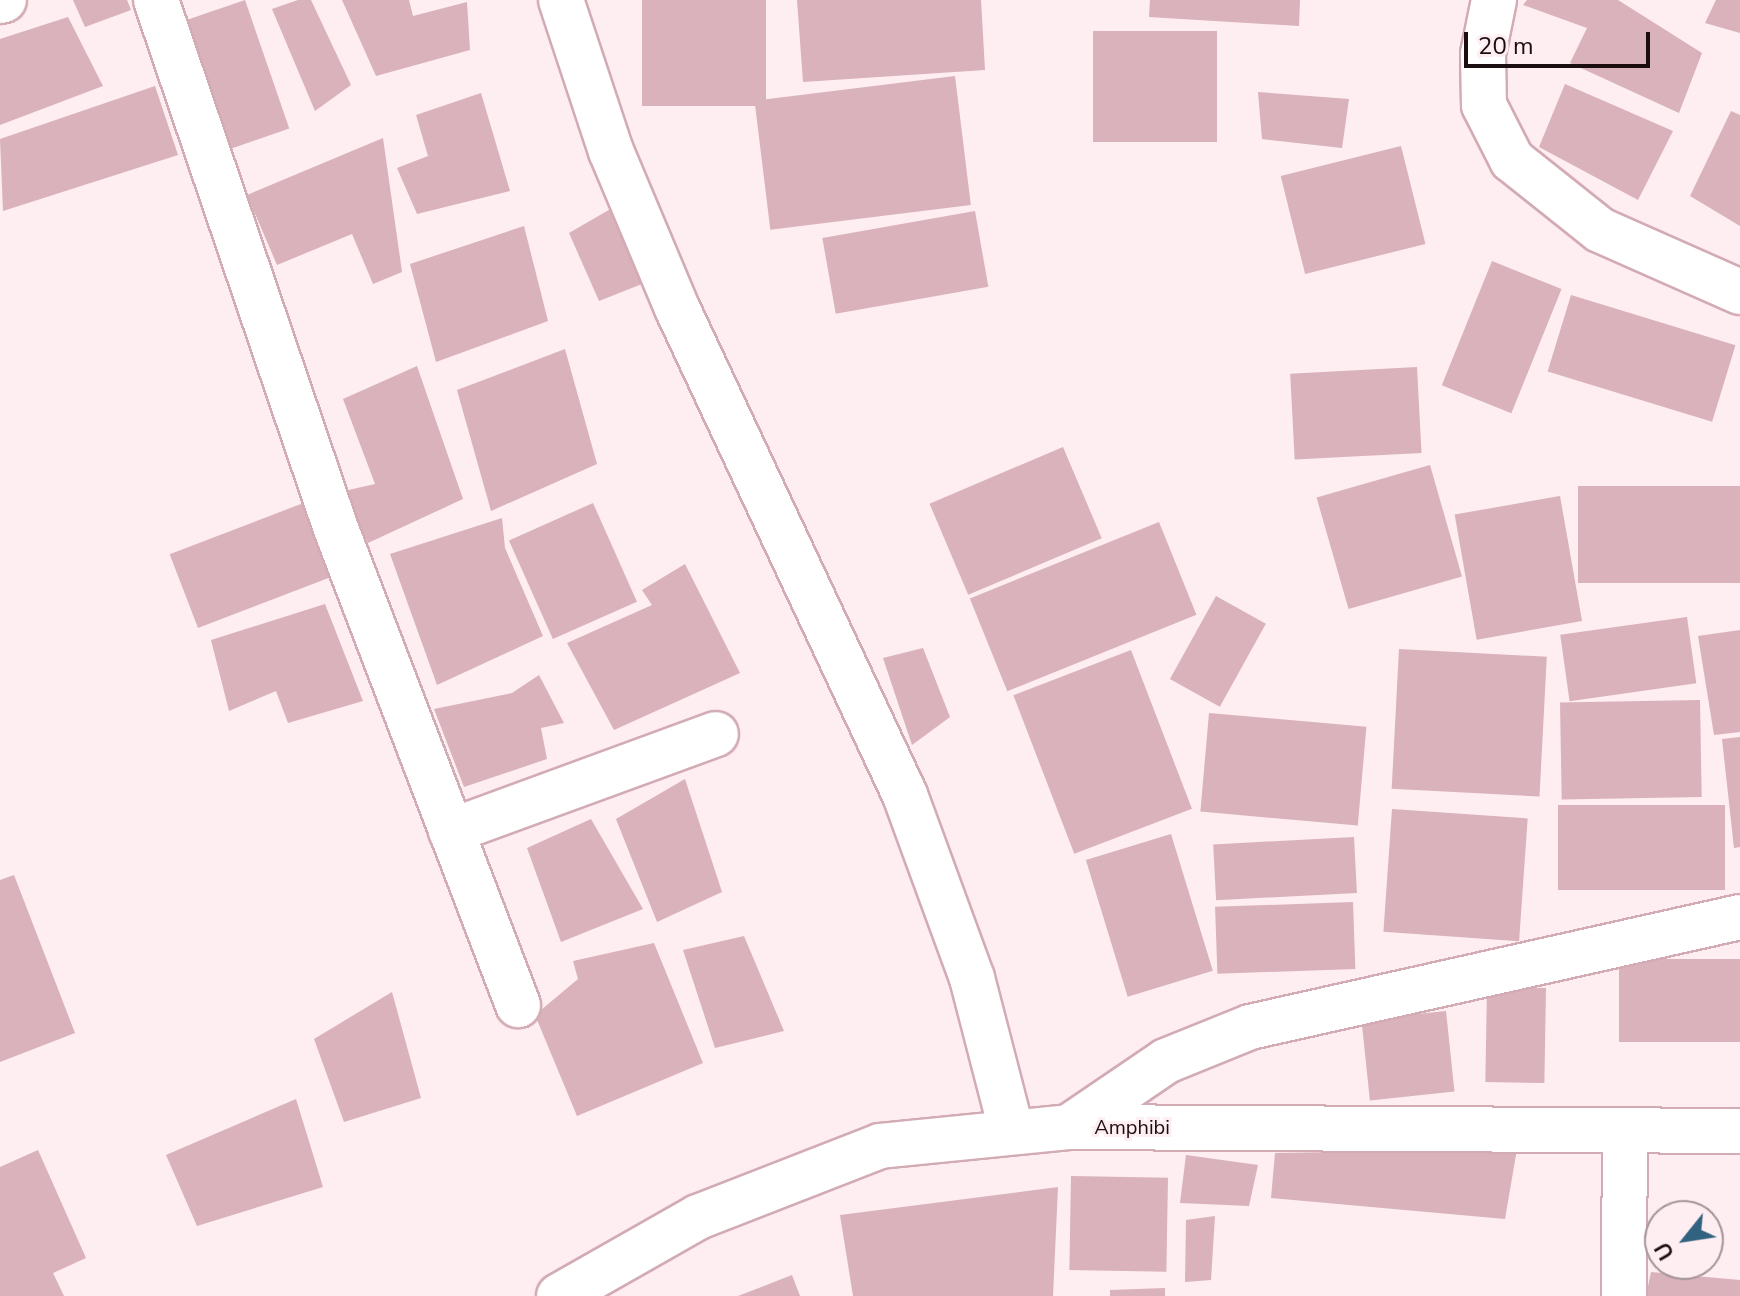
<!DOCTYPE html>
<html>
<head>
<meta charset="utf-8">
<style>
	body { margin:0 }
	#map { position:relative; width:1740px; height:1296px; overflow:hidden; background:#feedf1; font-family:"Nunito Sans",sans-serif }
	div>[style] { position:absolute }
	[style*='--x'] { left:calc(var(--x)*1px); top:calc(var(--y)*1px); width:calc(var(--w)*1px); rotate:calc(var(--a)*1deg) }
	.building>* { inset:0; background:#d9b2bb; transform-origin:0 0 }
	.roads { filter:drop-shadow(2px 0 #d2abb4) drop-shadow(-2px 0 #d2abb4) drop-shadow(0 2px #d2abb4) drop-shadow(0 -2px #d2abb4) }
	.minor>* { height:44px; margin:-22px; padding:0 22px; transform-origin:22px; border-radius:22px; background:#fff }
	.secondary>* { height:44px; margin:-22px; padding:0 22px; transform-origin:22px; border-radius:22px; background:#fff }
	span { translate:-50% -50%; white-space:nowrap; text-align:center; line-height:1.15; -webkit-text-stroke:6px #feedf1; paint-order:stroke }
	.street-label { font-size:20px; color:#1b0e11 }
	.north { position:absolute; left:1644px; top:1200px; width:80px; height:80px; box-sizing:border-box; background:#feedf1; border:2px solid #a39497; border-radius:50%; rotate:240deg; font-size:22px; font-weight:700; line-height:32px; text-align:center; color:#1b0e11 }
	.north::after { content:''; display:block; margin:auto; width:28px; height:36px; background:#316380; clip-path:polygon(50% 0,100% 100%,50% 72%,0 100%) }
	.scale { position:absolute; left:1464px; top:32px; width:186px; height:36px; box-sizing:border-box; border:4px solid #1b0e11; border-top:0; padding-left:10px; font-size:24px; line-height:28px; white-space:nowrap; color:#1b0e11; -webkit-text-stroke:6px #feedf1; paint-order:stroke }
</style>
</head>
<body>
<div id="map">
	<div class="building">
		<i style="clip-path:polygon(73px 0,127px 0,131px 10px,85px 27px)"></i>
		<i style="left:245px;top:0;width:136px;height:64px;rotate:71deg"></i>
		<i style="clip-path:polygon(298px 0,311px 0,351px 85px,315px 111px,272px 9px)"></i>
		<i style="clip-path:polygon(342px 0,409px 0,413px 16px,467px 2px,470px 50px,376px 76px)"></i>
		<i style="left:642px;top:0;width:124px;height:106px"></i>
		<i style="clip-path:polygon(797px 0,981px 0,985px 70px,803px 82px)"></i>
		<i style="clip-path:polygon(1150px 0,1300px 0,1299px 26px,1149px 17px)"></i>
		<i style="clip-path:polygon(1527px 0,1618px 0,1702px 53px,1679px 113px,1570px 63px,1587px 28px,1523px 5px)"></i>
		<i style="clip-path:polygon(1716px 0,1740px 0,1740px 33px,1705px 23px)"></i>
		<i style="clip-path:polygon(68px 17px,103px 86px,0 125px,0 39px)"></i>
		<i style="left:1093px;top:31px;width:124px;height:111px"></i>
		<i style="left:955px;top:76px;width:130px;height:202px;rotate:83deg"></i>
		<i style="clip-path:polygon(1565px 84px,1673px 131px,1638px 200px,1539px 147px)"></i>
		<i style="clip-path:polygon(155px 86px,178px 155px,3px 211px,0 139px)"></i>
		<i style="clip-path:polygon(1258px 92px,1349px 99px,1342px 148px,1262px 139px)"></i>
		<i style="clip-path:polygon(481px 93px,510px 191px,417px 214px,397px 168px,428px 156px,416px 115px)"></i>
		<i style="clip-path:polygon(1731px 111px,1740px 115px,1740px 226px,1690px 196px)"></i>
		<i style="clip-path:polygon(383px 138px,402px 272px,373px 284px,352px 234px,277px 265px,247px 195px)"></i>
		<i style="left:1401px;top:146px;width:101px;height:124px;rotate:76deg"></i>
		<i style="clip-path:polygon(614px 207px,652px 280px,599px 301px,569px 233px)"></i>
		<i style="left:975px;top:211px;width:77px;height:155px;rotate:80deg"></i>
		<i style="clip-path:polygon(524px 226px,548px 321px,436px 362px,410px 264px)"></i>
		<i style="left:1492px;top:261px;width:75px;height:134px;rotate:22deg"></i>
		<i style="left:1571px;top:295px;width:172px;height:80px;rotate:17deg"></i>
		<i style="clip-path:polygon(565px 349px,597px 464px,491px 511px,457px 390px)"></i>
		<i style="clip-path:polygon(417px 366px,463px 499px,368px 543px,344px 491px,375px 484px,343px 399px)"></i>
		<i style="left:1417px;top:367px;width:86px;height:127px;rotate:87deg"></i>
		<i style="left:1063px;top:447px;width:99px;height:145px;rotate:67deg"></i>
		<i style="left:1430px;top:465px;width:116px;height:118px;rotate:74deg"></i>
		<i style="left:1740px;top:486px;width:97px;height:162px;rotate:90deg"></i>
		<i style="left:1560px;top:496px;width:127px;height:107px;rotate:80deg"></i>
		<i style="left:306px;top:502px;width:79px;height:146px;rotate:69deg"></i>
		<i style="left:593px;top:503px;width:108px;height:92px;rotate:66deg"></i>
		<i style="clip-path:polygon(502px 518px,505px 548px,543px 636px,437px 685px,390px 554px)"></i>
		<i style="left:1159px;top:522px;width:100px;height:204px;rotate:68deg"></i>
		<i style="clip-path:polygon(685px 564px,740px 673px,614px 730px,567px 643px,652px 605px,642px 590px)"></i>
		<i style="left:1216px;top:596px;width:57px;height:95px;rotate:29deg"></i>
		<i style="clip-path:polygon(325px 604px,363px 701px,288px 723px,276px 691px,229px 711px,211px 640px)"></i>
		<i style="left:1687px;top:617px;width:67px;height:128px;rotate:82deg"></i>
		<i style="clip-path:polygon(1740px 630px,1740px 732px,1714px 735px,1698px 636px)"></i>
		<i style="clip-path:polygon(923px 648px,950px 717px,912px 745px,883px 658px)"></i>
		<i style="left:1399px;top:649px;width:148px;height:140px;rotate:3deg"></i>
		<i style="left:1131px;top:650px;width:170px;height:126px;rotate:69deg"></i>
		<i style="clip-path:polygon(539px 675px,564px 723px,541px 728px,547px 759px,464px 787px,434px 709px,512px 693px)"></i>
		<i style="left:1700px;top:700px;width:97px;height:140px;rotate:89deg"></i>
		<i style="left:1209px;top:713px;width:158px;height:99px;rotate:5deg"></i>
		<i style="clip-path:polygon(1740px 737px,1740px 847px,1734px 848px,1722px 739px)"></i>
		<i style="clip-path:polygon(685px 779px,722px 892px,657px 922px,616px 819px)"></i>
		<i style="left:1558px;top:805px;width:167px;height:85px"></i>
		<i style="left:1392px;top:809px;width:136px;height:123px;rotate:4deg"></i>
		<i style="clip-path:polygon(591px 819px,643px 909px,561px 942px,527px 848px)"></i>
		<i style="left:1171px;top:834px;width:143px;height:89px;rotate:73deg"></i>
		<i style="left:1354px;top:837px;width:56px;height:141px;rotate:87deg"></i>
		<i style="clip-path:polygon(14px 875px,75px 1033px,0 1062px,0 880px)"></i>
		<i style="left:1353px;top:902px;width:67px;height:138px;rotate:88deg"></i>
		<i style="clip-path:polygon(744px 936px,784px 1031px,715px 1048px,683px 950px)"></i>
		<i style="clip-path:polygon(654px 943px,703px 1063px,577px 1116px,535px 1015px,578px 979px,573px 961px)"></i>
		<i style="left:1740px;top:959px;width:83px;height:121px;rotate:90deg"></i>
		<i style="left:1487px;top:987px;width:59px;height:95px;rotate:1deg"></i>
		<i style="clip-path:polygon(392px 992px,421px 1098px,344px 1122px,314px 1039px)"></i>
		<i style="left:1446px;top:1011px;width:81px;height:85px;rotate:84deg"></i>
		<i style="clip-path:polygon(296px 1099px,323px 1187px,197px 1226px,166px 1155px)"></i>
		<i style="clip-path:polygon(1517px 1149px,1505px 1219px,1271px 1198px,1275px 1153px)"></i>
		<i style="clip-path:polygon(38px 1150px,86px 1258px,53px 1273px,64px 1296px,0 1296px,0 1167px)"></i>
		<i style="clip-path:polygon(1186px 1155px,1258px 1165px,1249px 1206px,1180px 1203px)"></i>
		<i style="left:1071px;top:1176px;width:97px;height:94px;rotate:1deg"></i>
		<i style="clip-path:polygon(1058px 1187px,1053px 1296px,853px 1296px,840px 1215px)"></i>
		<i style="clip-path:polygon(1215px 1216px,1211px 1280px,1185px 1282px,1186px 1220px)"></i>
		<i style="clip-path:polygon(1651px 1272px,1740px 1280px,1740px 1296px,1646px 1296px)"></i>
		<i style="clip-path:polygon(792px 1275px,800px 1296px,738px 1296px)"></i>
		<i style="clip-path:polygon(1165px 1288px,1165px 1296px,1110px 1296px,1110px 1290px)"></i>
	</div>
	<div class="roads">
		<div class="minor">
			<i style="--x:156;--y:0;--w:556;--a:71.21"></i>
			<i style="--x:335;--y:526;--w:513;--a:69.09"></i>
			<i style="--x:561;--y:0;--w:159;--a:71.7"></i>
			<i style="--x:611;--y:151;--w:170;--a:67.2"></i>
			<i style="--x:677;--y:308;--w:538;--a:64.91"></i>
			<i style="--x:905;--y:795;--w:195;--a:69.9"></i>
			<i style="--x:972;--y:978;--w:156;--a:75.5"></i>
			<i style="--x:1494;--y:0;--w:55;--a:101.5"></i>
			<i style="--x:1483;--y:54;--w:51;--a:88.9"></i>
			<i style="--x:1484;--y:105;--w:62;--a:63"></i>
			<i style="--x:1512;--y:160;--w:112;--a:38.5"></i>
			<i style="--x:1600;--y:230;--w:153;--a:23.9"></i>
			<i style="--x:0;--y:1;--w:4;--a:-14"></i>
			<i style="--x:451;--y:831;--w:282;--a:-20.1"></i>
			<i style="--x:1069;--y:1127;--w:117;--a:-34.2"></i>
			<i style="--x:1166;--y:1061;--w:91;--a:-22"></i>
			<i style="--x:1250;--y:1027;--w:502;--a:-12.65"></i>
			<i style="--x:1624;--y:1296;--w:166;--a:-89.7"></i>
		</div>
		<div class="secondary">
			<i style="--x:559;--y:1296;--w:160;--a:-29.6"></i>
			<i style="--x:698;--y:1217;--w:195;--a:-21.3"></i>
			<i style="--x:880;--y:1146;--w:190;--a:-5.7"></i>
			<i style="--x:1069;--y:1127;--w:671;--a:0.34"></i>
		</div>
	</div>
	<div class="street-label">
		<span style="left:1132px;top:1127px">Amphibi</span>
	</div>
	<div class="north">U</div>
	<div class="scale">20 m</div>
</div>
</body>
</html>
